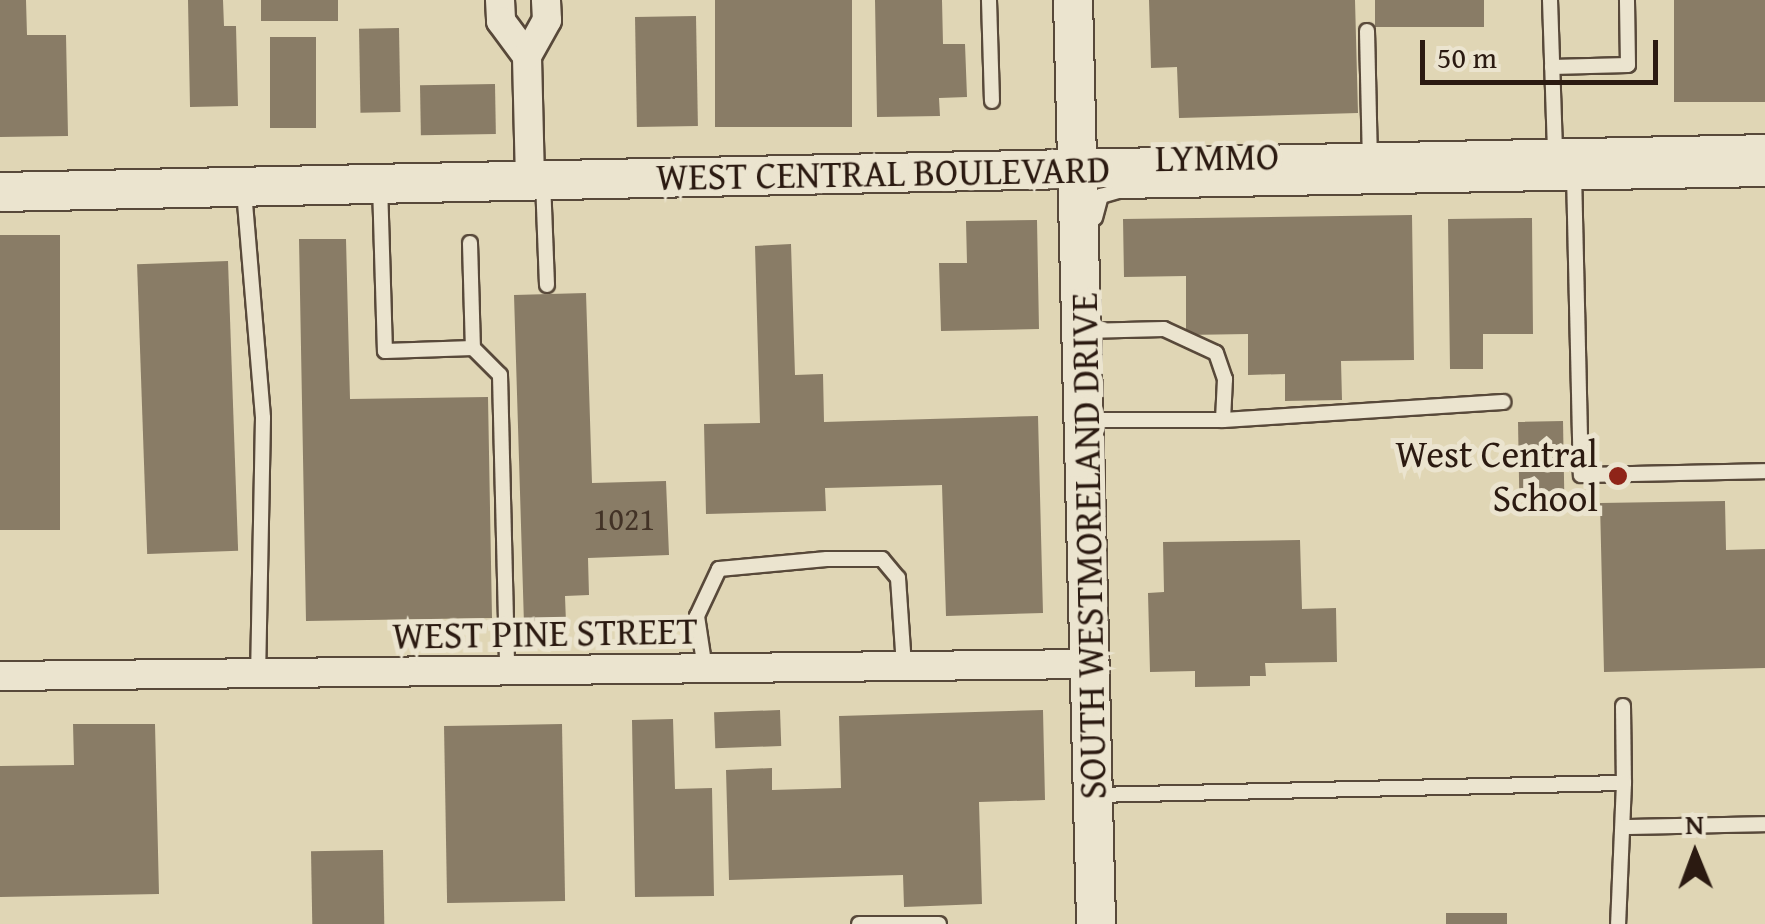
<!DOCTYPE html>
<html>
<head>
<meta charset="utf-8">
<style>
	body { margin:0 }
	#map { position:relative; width:1765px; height:924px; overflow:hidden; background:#e0d6b5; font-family:"Gentium Book Plus",serif }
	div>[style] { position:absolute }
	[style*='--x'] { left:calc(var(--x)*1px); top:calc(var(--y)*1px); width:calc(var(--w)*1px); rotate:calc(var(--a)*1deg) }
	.building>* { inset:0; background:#897c66; transform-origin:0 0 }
	.roads { filter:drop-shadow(2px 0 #58493a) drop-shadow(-2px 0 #58493a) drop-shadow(0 2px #58493a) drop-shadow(0 -2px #58493a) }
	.lane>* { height:14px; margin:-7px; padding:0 7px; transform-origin:7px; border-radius:7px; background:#ebe4cf }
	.street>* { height:28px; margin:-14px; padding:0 14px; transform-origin:14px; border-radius:14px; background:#ebe4cf }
	.secondary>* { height:38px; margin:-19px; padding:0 19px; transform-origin:19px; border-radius:19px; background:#ebe4cf }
	.dots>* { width:28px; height:28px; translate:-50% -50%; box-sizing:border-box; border:5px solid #ebe4cf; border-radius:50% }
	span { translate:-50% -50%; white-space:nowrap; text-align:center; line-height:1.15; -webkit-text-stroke:10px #ebe4cf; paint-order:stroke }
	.number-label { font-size:32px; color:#423226 }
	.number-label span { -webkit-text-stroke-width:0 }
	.street-label { font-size:38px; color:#2b1a11 }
	.poi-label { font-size:38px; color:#2b1a11 }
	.right { translate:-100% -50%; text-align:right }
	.north { position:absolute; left:1645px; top:804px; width:100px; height:100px; -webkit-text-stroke:8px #ebe4cf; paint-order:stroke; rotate:359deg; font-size:28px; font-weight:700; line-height:40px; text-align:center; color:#2b1a11 }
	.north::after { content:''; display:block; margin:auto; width:35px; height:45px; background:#2b1a11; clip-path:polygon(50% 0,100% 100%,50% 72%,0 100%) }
	.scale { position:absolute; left:1420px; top:40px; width:238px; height:45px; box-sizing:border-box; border:5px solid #2b1a11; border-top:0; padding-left:12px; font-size:30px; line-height:35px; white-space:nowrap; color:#2b1a11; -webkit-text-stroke:8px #ebe4cf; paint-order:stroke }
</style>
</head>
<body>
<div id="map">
	<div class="building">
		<i style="clip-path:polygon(0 0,26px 0,27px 35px,66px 35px,68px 136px,0 137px)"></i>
		<i style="clip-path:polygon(188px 0,223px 0,224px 26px,236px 26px,238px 106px,190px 107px)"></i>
		<i style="left:261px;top:0;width:77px;height:21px"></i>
		<i style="left:715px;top:0;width:137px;height:127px"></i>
		<i style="clip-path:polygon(875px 0,942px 0,943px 44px,965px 44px,967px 97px,939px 98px,940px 116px,877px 117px)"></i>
		<i style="clip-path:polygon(1149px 0,1355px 0,1358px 113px,1179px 118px,1177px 67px,1151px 68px)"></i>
		<i style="left:1375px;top:0;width:109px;height:27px"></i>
		<i style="left:1674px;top:0;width:91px;height:102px"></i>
		<i style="left:696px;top:16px;width:110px;height:61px;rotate:89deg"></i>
		<i style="left:399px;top:28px;width:84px;height:40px;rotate:89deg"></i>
		<i style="left:270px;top:37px;width:46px;height:91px"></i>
		<i style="left:495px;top:84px;width:50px;height:75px;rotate:89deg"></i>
		<i style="clip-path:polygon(1412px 215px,1414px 360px,1341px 361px,1342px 400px,1285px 401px,1285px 374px,1248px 375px,1248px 334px,1186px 335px,1186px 276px,1124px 277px,1123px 219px)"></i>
		<i style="clip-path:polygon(1532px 218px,1533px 334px,1483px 334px,1483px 369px,1450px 369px,1448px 219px)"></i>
		<i style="clip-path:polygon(1037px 220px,1039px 329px,941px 331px,939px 263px,967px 263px,966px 221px)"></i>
		<i style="left:0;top:235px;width:60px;height:295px"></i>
		<i style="clip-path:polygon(299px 239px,346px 239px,350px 399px,488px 397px,492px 618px,306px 621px)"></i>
		<i style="clip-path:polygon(791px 244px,795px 375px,823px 374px,824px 422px,1038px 416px,1043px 613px,946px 616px,942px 485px,825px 488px,826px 511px,706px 514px,704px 424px,760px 423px,755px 246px)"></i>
		<i style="left:228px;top:261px;width:290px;height:91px;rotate:88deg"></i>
		<i style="clip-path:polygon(586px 293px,592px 483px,666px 481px,669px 555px,588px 558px,589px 595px,565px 596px,566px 623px,524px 624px,514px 295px)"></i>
		<i style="left:1563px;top:421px;width:70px;height:45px;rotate:89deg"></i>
		<i style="clip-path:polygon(1725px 501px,1726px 550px,1765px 549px,1765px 668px,1604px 672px,1600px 503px)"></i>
		<i style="clip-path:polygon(1300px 540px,1302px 609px,1336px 608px,1337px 662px,1265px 663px,1266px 676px,1250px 676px,1250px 686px,1195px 687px,1195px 671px,1150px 672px,1148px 593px,1164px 592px,1163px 542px)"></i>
		<i style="left:780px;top:710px;width:36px;height:66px;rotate:88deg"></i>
		<i style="clip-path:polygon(1043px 710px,1045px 800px,979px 802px,982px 904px,904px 907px,903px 875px,729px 880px,726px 770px,772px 768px,772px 790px,841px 788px,839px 716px)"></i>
		<i style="clip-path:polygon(673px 719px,675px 789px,712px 788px,714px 896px,635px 897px,632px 720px)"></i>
		<i style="clip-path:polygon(73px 724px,155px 724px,159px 894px,0 897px,0 766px,74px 765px)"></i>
		<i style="left:562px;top:724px;width:177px;height:118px;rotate:89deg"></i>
		<i style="left:383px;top:850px;width:74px;height:72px;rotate:89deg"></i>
		<i style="left:1507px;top:913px;width:11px;height:61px;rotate:90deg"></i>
	</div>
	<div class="roads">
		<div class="lane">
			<i style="--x:989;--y:0;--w:101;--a:88.3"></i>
			<i style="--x:1550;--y:0;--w:154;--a:88.1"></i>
			<i style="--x:1367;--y:31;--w:130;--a:88.7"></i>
			<i style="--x:1552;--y:67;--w:76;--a:-1.5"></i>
			<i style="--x:1628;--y:65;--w:65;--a:-90.9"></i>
			<i style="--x:1574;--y:173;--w:302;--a:88.7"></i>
			<i style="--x:1581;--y:475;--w:184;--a:-1.2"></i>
			<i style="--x:543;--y:181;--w:104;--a:87.8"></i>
			<i style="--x:380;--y:184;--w:167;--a:88.3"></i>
			<i style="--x:385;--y:351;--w:88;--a:-2"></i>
			<i style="--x:473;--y:348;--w:38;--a:45"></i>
			<i style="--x:500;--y:375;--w:296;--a:88.6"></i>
			<i style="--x:244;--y:191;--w:228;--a:85.2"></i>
			<i style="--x:263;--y:418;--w:255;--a:91.1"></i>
			<i style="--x:1095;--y:218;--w:23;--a:-75"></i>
			<i style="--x:1101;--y:196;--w:18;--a:-16"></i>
			<i style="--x:1118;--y:191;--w:647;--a:-1.06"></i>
			<i style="--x:470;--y:243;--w:105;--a:88.4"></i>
			<i style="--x:1084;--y:331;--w:80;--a:-1.4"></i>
			<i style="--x:1164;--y:329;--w:57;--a:24.8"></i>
			<i style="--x:1216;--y:353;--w:28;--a:71"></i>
			<i style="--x:1225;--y:379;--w:41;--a:92.8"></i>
			<i style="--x:1223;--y:420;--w:138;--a:180"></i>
			<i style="--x:1223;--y:420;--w:281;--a:-3.7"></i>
			<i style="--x:705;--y:669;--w:54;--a:-98.6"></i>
			<i style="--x:697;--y:616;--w:52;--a:-64.9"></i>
			<i style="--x:719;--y:569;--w:108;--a:-5.3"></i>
			<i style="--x:827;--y:559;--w:55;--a:0"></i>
			<i style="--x:882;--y:559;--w:25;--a:50"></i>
			<i style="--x:898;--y:578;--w:88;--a:86.1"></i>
			<i style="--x:1623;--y:706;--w:77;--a:89.3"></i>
			<i style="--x:1094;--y:795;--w:530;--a:-1.3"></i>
			<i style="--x:1624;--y:783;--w:141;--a:92.4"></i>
			<i style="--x:1624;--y:827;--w:141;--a:-1.2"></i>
			<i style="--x:859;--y:924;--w:80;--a:0"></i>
		</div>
		<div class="street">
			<i style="--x:500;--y:0;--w:21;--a:87"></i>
			<i style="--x:501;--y:21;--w:44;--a:53.4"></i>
			<i style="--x:530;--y:180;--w:124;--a:-91.4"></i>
			<i style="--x:527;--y:56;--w:41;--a:-60.9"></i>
			<i style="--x:547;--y:20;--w:20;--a:-93"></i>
			<i style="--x:0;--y:676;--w:1090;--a:-0.63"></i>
		</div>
		<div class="secondary">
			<i style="--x:1073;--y:0;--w:924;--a:88.57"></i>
			<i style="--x:0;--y:192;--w:1765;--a:-1.23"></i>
		</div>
	</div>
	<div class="dots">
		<i style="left:1618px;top:476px;background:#8f2418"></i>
	</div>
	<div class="number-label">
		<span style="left:624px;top:519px">1021</span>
	</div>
	<div class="street-label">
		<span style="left:1217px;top:157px;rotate:-1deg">LYMMO</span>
		<span style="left:883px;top:173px;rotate:-1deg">WEST CENTRAL BOULEVARD</span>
		<span style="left:1088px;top:546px;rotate:-91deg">SOUTH WESTMORELAND DRIVE</span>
		<span style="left:545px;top:633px;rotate:-1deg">WEST PINE STREET</span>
	</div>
	<div class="poi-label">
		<span class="right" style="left:1598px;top:476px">West Central<br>School</span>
	</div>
	<div class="north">N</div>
	<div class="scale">50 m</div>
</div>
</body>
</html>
